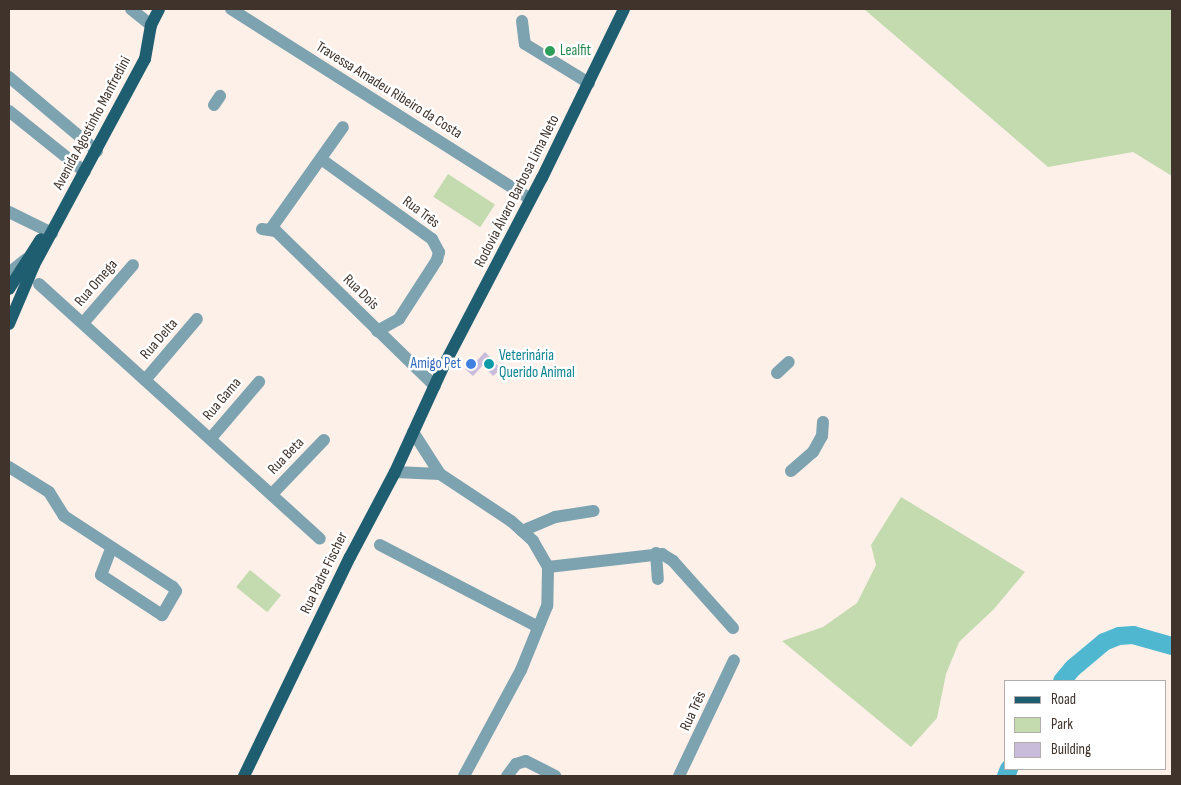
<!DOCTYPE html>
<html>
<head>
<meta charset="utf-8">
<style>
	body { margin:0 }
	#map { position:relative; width:1181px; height:785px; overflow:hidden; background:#fdf0e8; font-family:"Sofia Sans Condensed",sans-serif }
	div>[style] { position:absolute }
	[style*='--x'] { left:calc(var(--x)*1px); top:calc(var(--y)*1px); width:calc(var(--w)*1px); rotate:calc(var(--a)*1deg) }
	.green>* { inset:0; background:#c4daaf; transform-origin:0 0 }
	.river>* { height:18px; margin:-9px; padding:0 9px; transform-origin:9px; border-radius:9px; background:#4fb8d0 }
	.building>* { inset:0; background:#c9bbda }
	.minor>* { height:12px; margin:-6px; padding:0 6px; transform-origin:6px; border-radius:6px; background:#7da2b0 }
	.major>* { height:12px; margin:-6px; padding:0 6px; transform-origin:6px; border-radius:6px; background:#1f5d70 }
	.dots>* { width:14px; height:14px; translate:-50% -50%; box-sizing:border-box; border:2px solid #fff; border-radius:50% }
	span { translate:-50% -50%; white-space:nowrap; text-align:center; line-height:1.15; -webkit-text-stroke:5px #fff; paint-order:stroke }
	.leisure-label { font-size:15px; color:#27864d }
	.left { translate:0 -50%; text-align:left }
	.street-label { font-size:15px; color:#3f332b }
	.culture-label { font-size:15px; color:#0d838f }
	.shop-label { font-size:15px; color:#366cbe }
	.right { translate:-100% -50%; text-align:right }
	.frame { position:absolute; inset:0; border:10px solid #3f332b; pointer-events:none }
	.legend { position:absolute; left:1004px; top:680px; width:162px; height:90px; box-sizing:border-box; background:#fff; border:1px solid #b2adaa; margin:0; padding:6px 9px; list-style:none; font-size:15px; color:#3f332b }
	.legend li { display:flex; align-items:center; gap:10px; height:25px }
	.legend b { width:25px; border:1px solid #b2adaa }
</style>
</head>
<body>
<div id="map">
	<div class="green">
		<i style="clip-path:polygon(864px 9px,1172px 9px,1172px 176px,1133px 152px,1048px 167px)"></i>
		<i style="left:448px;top:174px;width:56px;height:27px;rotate:33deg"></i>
		<i style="clip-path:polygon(901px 497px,1025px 572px,994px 609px,959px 642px,946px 674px,937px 718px,911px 747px,782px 641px,823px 627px,857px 603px,876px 565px,871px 545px)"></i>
		<i style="left:250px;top:570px;width:40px;height:22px;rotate:39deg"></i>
	</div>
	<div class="river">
		<i style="--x:1062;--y:681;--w:17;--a:-50"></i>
		<i style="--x:1073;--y:668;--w:40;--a:-40"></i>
		<i style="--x:1104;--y:642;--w:16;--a:-22"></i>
		<i style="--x:1119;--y:636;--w:14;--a:-4"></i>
		<i style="--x:1133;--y:635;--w:41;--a:15.8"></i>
		<i style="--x:1006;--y:776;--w:8;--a:-67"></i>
	</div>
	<div class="building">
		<i style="clip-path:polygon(485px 352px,501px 369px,493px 376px,483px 365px,473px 376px,465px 369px,470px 360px,474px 364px)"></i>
	</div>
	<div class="minor">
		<i style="--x:131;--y:9;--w:26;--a:39"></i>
		<i style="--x:231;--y:9;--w:354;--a:32.4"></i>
		<i style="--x:522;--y:21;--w:23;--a:83"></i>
		<i style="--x:525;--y:44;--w:75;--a:31.4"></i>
		<i style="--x:9;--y:77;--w:115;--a:40.1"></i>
		<i style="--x:214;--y:105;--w:11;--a:-56"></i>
		<i style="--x:9;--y:111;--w:97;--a:38.8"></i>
		<i style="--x:321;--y:159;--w:137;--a:35.8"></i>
		<i style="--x:432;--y:239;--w:15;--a:62"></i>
		<i style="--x:439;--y:252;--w:8;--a:104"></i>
		<i style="--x:437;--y:260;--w:70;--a:122.8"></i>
		<i style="--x:399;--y:319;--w:25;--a:151"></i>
		<i style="--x:9;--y:212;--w:48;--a:26"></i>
		<i style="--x:262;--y:229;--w:14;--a:8"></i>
		<i style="--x:276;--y:231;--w:222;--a:44.3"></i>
		<i style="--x:270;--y:230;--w:126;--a:-54.7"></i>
		<i style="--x:9;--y:273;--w:22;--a:-39"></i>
		<i style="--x:39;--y:284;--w:379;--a:42.2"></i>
		<i style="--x:84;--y:322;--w:75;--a:-49.3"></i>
		<i style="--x:777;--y:373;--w:16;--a:-43"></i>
		<i style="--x:145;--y:380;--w:80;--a:-49.6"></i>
		<i style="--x:413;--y:432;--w:50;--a:57.3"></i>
		<i style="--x:440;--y:474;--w:85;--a:33.5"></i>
		<i style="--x:511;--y:521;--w:30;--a:42"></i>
		<i style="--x:533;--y:541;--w:30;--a:60"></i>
		<i style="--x:548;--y:567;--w:39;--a:91"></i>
		<i style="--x:547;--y:606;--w:69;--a:112.1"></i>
		<i style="--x:521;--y:670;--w:120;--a:118.3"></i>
		<i style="--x:211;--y:438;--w:74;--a:-49.4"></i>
		<i style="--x:9;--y:467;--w:47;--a:32"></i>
		<i style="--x:49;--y:492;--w:28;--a:58"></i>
		<i style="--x:64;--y:516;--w:130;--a:33.1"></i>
		<i style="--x:173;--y:587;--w:5;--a:53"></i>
		<i style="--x:176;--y:591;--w:28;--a:120"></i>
		<i style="--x:162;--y:615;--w:73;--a:-146.7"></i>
		<i style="--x:101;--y:575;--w:28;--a:-69"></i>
		<i style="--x:791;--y:471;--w:29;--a:-41"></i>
		<i style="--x:813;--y:452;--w:18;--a:-61"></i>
		<i style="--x:822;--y:436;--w:14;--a:-86"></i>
		<i style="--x:395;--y:472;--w:45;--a:2.5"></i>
		<i style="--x:272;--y:494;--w:75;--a:-46.1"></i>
		<i style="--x:522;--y:531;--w:36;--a:-23"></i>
		<i style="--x:555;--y:517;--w:39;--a:-9"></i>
		<i style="--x:380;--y:545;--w:178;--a:27.4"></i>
		<i style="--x:656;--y:553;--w:26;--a:86"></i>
		<i style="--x:548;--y:567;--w:115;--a:-6.5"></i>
		<i style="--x:662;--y:554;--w:13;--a:32"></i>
		<i style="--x:673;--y:561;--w:90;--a:48.2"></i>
		<i style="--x:507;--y:776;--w:15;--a:-53"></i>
		<i style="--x:516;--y:764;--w:10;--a:-17"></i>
		<i style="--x:526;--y:761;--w:33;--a:27"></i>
		<i style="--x:679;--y:776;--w:128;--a:-64.6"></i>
	</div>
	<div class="major">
		<i style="--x:9;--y:289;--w:59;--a:-57.4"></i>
		<i style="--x:9;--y:324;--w:64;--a:-67"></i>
		<i style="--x:34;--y:265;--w:234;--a:-61.7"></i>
		<i style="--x:145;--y:59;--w:35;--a:-80"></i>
		<i style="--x:151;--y:25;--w:18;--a:-63"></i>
		<i style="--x:244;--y:776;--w:243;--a:-64.2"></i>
		<i style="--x:350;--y:557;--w:96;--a:-62.1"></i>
		<i style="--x:395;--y:472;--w:115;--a:-65.4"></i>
		<i style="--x:443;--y:367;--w:213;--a:-62.4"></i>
		<i style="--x:542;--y:178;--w:188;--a:-64.1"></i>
	</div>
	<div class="dots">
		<i style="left:550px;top:51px;background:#2e9e5b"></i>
		<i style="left:471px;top:364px;background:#3f7fe0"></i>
		<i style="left:489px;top:364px;background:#0f9aa8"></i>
	</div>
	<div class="leisure-label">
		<span class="left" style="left:560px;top:51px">Lealfit</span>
	</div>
	<div class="street-label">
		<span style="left:389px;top:90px;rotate:32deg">Travessa Amadeu Ribeiro da Costa</span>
		<span style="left:92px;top:123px;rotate:-62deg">Avenida Agostinho Manfredini</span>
		<span style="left:517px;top:191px;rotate:-63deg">Rodovia Álvaro Barbosa Lima Neto</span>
		<span style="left:421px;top:212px;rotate:37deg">Rua Três</span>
		<span style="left:96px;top:283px;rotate:-49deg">Rua Omega</span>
		<span style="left:361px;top:292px;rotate:44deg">Rua Dois</span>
		<span style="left:159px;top:339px;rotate:-49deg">Rua Delta</span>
		<span style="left:222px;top:399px;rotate:-50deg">Rua Gama</span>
		<span style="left:286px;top:456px;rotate:-46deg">Rua Beta</span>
		<span style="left:324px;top:573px;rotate:-64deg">Rua Padre Fischer</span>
		<span style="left:693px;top:711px;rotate:-65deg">Rua Três</span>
	</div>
	<div class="culture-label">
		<span class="left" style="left:499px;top:364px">Veterinária<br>Querido Animal</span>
	</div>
	<div class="shop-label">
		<span class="right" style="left:461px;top:364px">Amigo Pet</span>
	</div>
	<div class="frame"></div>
	<ul class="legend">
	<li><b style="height:6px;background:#1f5d70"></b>Road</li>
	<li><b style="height:14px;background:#c4daaf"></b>Park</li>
	<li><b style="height:14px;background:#c9bbda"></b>Building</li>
	</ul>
</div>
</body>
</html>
